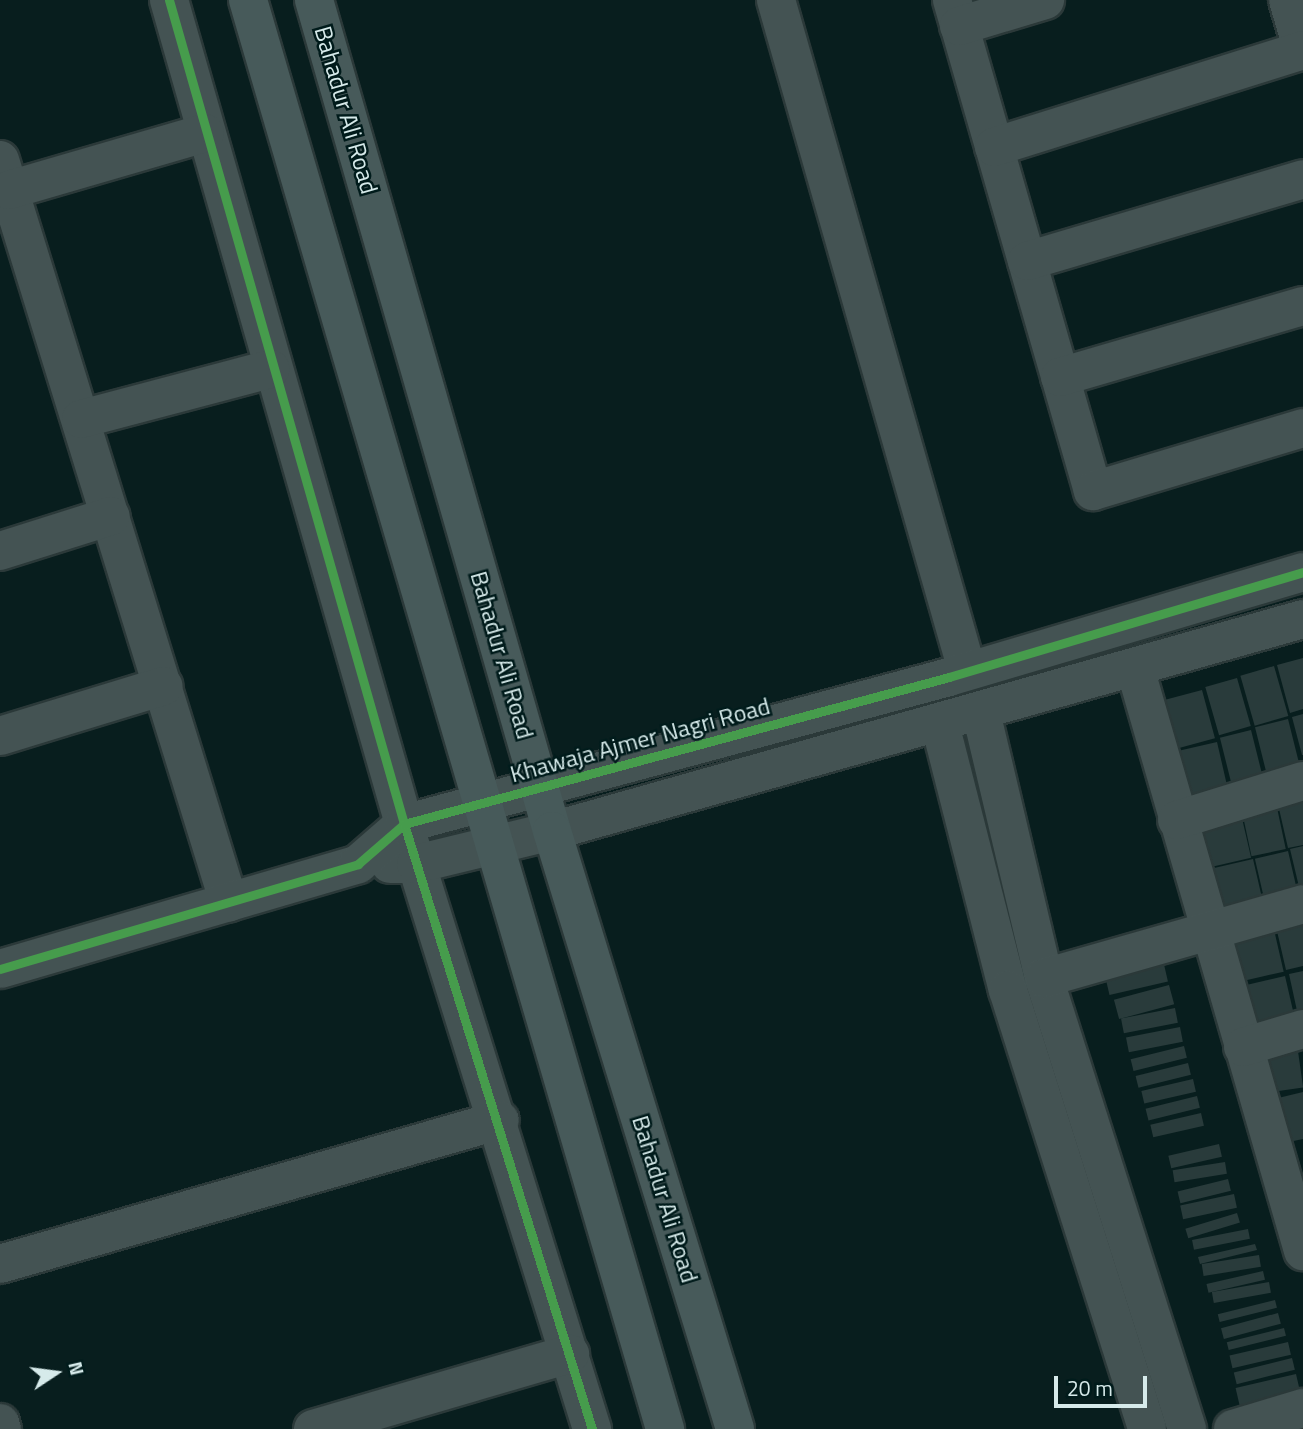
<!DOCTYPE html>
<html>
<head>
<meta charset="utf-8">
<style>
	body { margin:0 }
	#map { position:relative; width:1303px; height:1429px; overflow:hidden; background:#081e1e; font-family:"Titillium Web",sans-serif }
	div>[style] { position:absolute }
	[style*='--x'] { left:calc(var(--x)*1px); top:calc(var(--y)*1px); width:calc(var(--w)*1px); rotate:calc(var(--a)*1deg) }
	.building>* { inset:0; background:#293b3b; transform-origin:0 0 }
	.roads { filter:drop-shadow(2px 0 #2b3939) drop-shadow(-2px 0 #2b3939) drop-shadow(0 2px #2b3939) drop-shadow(0 -2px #2b3939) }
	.minor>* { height:38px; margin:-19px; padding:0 19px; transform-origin:19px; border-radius:19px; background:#445353 }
	.major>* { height:38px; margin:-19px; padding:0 19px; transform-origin:19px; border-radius:19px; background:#475a5a }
	.cycleway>* { height:9px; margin:-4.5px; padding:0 4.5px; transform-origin:4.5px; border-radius:4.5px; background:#469c4c }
	span { translate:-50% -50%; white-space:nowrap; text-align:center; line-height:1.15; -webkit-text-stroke:5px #001b1b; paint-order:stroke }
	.street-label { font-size:24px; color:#d6eaea }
	.north { position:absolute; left:21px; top:1338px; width:70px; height:70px; -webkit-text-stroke:5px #001b1b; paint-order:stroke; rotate:77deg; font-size:19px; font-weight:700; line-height:28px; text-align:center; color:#d6eaea }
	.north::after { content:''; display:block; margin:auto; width:24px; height:32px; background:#d6eaea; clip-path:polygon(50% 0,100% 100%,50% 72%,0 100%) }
	.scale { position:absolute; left:1054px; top:1376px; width:93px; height:32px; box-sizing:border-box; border:4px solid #d6eaea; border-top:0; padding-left:9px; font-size:21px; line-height:24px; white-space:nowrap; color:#d6eaea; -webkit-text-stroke:5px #001b1b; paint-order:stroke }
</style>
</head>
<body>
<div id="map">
	<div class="building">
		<i style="clip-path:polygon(1303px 658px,1303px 709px,1290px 713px,1277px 665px)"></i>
		<i style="left:1274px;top:666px;width:52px;height:35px;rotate:74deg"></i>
		<i style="left:1237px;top:678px;width:50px;height:33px;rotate:74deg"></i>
		<i style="left:1202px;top:690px;width:50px;height:39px;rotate:75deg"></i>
		<i style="clip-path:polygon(1303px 714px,1303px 755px,1302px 755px,1292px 717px)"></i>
		<i style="left:1288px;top:719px;width:54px;height:34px;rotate:76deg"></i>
		<i style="left:1251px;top:730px;width:55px;height:32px;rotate:76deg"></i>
		<i style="left:1217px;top:742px;width:52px;height:38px;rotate:77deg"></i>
		<i style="clip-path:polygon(1303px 794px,1303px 845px,1288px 848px,1277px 800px)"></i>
		<i style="left:1276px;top:803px;width:47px;height:35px;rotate:78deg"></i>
		<i style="left:1241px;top:814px;width:45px;height:40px;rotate:77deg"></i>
		<i style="clip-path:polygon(1303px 846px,1303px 890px,1300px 891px,1290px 849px)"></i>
		<i style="left:1288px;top:851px;width:46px;height:34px;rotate:77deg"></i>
		<i style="left:1253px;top:859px;width:48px;height:41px;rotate:77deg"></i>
		<i style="clip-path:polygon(1303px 911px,1303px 966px,1286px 970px,1274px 918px)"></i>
		<i style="left:1272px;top:921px;width:52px;height:44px;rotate:77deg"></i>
		<i style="left:1163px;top:960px;width:22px;height:60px;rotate:77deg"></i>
		<i style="clip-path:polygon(1303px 971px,1303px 1019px,1299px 1020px,1289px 974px)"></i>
		<i style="left:1285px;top:976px;width:47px;height:43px;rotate:77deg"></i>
		<i style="left:1169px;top:985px;width:20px;height:57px;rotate:75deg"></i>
		<i style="left:1175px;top:1008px;width:15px;height:55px;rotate:79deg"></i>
		<i style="left:1180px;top:1027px;width:15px;height:55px;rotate:79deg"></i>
		<i style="left:1297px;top:1044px;width:44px;height:36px;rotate:82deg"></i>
		<i style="left:1184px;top:1046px;width:12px;height:55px;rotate:76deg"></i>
		<i style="left:1188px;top:1063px;width:12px;height:54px;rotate:76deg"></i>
		<i style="left:1193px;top:1079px;width:13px;height:53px;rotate:77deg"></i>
		<i style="clip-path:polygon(1303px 1092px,1303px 1139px,1284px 1143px,1274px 1099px)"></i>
		<i style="left:1197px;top:1096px;width:12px;height:53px;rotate:76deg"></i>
		<i style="left:1201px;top:1113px;width:13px;height:52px;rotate:77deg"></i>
		<i style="left:1219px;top:1144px;width:13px;height:52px;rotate:77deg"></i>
		<i style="left:1225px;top:1162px;width:12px;height:53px;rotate:81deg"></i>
		<i style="left:1228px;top:1179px;width:12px;height:52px;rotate:76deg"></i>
		<i style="left:1234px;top:1194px;width:14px;height:55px;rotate:78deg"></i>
		<i style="left:1237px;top:1213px;width:10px;height:54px;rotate:73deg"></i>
		<i style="left:1248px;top:1229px;width:10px;height:57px;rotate:79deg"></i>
		<i style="clip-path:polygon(1255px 1244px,1257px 1250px,1200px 1264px,1198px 1257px)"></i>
		<i style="left:1259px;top:1255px;width:12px;height:58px;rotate:81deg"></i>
		<i style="left:1263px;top:1271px;width:9px;height:58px;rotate:77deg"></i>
		<i style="left:1269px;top:1282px;width:11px;height:58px;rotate:80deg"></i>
		<i style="left:1275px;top:1300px;width:8px;height:59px;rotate:76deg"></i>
		<i style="left:1278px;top:1313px;width:11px;height:59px;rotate:75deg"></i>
		<i style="left:1284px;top:1328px;width:8px;height:59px;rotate:76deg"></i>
		<i style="left:1288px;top:1342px;width:13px;height:60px;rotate:77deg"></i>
		<i style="left:1292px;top:1358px;width:12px;height:60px;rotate:76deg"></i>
		<i style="left:1296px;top:1374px;width:18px;height:62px;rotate:77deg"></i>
	</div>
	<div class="roads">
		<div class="minor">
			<i style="--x:169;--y:0;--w:857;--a:74.08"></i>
			<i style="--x:404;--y:824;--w:634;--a:72.74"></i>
			<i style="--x:776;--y:0;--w:697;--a:74.09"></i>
			<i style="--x:952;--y:0;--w:511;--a:73.98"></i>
			<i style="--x:1093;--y:491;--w:219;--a:-16.7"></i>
			<i style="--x:1288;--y:0;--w:53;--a:73.6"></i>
			<i style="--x:959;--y:26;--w:90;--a:-16.8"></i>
			<i style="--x:994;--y:147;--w:324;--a:-17.4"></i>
			<i style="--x:0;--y:160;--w:777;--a:72.87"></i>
			<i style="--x:9;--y:190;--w:204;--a:-16.2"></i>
			<i style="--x:1027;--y:261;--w:288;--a:-16.5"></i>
			<i style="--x:1060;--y:377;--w:253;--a:-16.3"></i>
			<i style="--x:81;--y:419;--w:196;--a:-14.8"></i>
			<i style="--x:0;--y:551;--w:116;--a:-17.5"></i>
			<i style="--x:1135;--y:668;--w:607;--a:73.92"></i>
			<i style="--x:981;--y:712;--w:273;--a:76.7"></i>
			<i style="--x:1044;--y:978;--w:473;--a:72.4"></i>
			<i style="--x:940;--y:724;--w:275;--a:75.7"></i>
			<i style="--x:1008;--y:990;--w:460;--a:72.4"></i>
			<i style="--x:0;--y:736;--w:171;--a:-17"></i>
			<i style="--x:1177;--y:820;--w:132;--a:-17.2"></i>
			<i style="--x:390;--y:864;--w:26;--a:0"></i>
			<i style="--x:416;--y:864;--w:140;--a:-13.6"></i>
			<i style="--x:552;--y:831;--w:780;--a:-15.76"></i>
			<i style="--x:0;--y:969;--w:373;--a:-16.3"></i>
			<i style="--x:358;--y:864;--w:61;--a:-41"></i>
			<i style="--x:404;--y:824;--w:564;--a:-15.09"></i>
			<i style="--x:949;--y:677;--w:369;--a:-16.5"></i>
			<i style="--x:1044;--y:978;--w:269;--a:-15.9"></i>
			<i style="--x:1243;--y:1047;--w:63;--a:-16.7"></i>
			<i style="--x:0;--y:1264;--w:520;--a:-16.07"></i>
			<i style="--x:0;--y:1423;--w:6;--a:72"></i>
			<i style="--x:313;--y:1429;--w:268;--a:-16.3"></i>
			<i style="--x:1233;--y:1429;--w:73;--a:-16.7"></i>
		</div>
		<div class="major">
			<i style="--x:248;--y:0;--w:1489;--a:73.73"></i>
			<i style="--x:314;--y:0;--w:864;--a:74.02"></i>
			<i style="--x:552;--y:831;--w:625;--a:72.98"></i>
		</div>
	</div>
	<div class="cycleway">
		<i style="--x:169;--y:0;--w:857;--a:74.08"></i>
		<i style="--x:404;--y:824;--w:634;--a:72.74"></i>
		<i style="--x:0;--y:969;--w:373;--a:-16.3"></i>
		<i style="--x:358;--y:864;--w:61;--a:-41"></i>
		<i style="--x:404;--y:824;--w:564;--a:-15.09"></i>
		<i style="--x:949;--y:677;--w:369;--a:-16.5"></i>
	</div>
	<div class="street-label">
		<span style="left:346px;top:110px;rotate:74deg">Bahadur Ali Road</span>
		<span style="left:502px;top:655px;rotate:74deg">Bahadur Ali Road</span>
		<span style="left:640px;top:740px;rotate:-15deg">Khawaja Ajmer Nagri Road</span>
		<span style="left:665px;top:1199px;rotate:73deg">Bahadur Ali Road</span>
	</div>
	<div class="north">N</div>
	<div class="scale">20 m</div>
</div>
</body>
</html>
